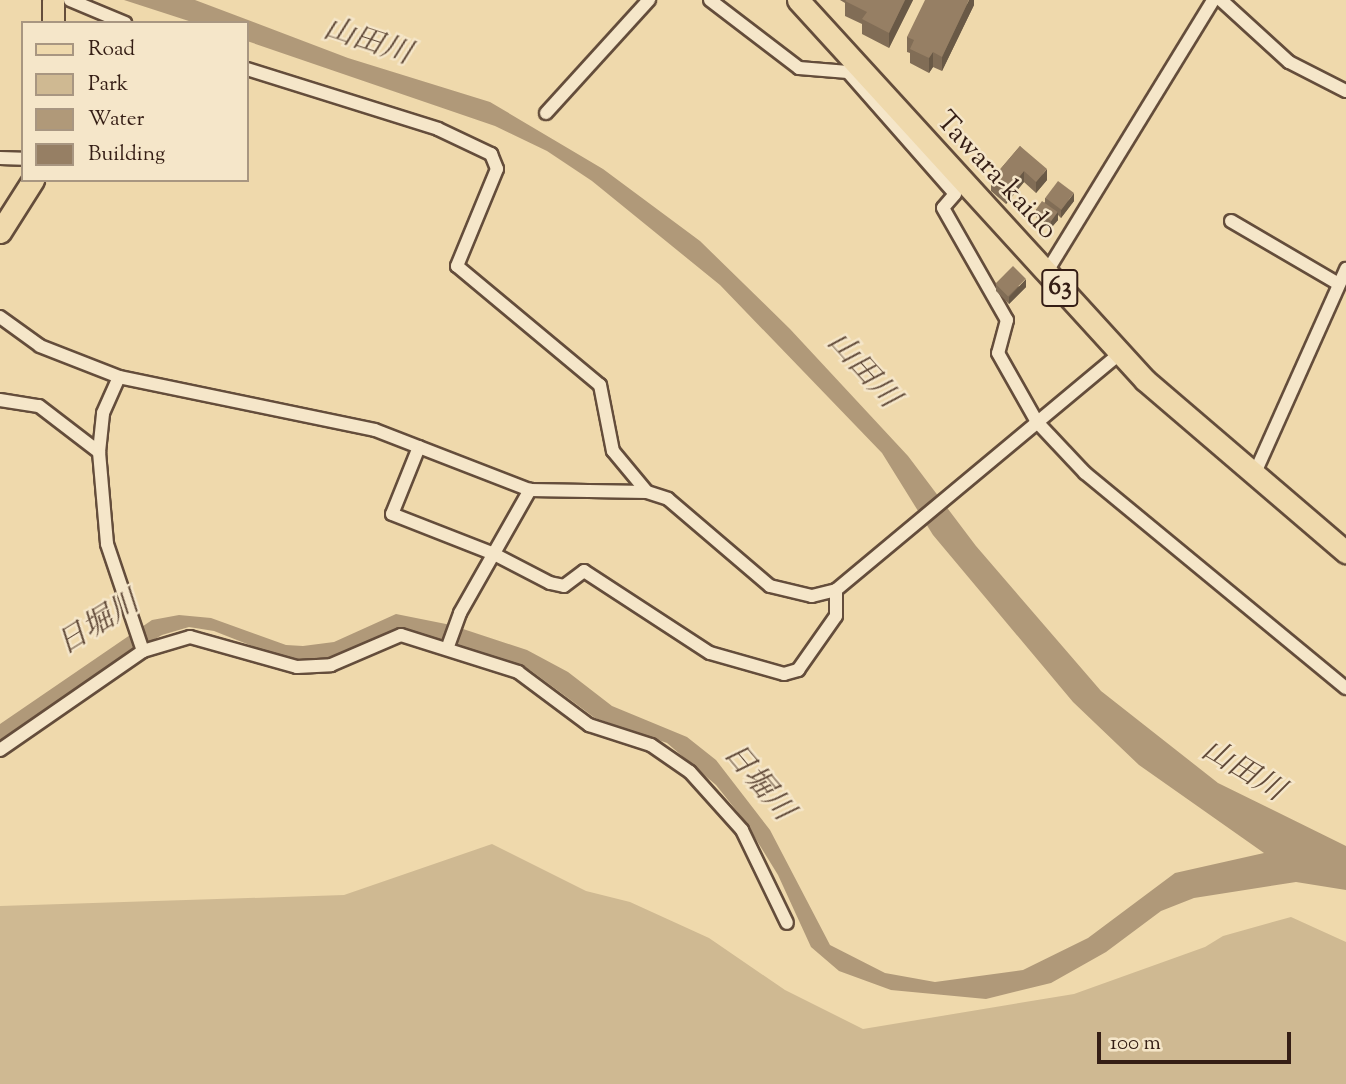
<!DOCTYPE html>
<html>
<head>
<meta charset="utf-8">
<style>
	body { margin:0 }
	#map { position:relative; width:1346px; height:1084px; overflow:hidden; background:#efd9ac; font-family:"Sorts Mill Goudy","Noto Serif JP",serif }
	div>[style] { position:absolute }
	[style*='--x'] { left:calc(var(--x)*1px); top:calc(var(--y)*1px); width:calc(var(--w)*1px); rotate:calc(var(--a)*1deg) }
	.green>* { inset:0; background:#cfb992 }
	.water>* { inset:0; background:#b09979 }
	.roads { filter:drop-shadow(2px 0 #644d3b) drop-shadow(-2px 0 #644d3b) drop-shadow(0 2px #644d3b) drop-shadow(0 -2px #644d3b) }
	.street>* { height:12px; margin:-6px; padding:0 6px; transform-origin:6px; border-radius:6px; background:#f5e6c9 }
	.primary>* { height:21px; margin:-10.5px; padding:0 10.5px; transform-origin:10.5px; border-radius:10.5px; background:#efd9ac }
	.wall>* { inset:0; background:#816d56 }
	.shaded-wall>* { inset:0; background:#695946 }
	.building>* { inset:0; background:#967f64; transform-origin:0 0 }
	span { translate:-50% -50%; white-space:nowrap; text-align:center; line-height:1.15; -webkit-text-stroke:5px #f5e6c9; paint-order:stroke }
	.shield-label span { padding:2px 5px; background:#f5e6c9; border:2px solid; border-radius:5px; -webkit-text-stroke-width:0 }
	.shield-label { font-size:26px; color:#351e15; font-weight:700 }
	.street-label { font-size:28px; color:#351e15 }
	.water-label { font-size:30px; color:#604938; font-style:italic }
	.legend { position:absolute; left:21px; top:21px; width:228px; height:161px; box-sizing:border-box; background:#f5e6c9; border:2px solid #a89681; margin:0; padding:9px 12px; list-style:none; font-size:21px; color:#351e15 }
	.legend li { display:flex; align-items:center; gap:14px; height:35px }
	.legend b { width:35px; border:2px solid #a89681 }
	.scale { position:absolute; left:1097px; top:1032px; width:194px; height:32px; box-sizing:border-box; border:4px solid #351e15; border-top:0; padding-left:9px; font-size:21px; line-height:24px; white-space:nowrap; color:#351e15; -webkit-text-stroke:5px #f5e6c9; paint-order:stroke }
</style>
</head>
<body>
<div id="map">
	<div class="green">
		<i style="clip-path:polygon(492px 844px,586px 891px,630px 902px,709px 938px,785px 990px,863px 1029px,1074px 994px,1205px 947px,1223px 936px,1291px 917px,1346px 942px,1346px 1084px,0 1084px,0 906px,344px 895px)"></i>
	</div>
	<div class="water">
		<i style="clip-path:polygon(124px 0,195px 0,348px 58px,490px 102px,603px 169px,700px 241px,790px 329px,908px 456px,976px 546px,1101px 691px,1218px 783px,1346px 846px,1346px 890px,1296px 882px,1194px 898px,1161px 911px,1106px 952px,1051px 983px,986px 999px,891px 990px,839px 971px,811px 947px,778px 875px,744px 820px,716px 785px,667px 743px,595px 718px,530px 670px,421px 635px,394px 632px,348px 657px,320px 661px,285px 659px,214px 631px,189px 627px,162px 635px,118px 660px,0 743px,0 724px,152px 620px,179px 615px,211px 618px,286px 645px,303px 646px,334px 642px,396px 614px,451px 625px,527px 650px,568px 672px,612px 706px,687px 737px,716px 760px,770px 830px,830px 945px,885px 973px,935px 982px,1023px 970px,1088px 938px,1175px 873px,1264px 853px,1139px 765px,1073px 702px,933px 535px,882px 453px,720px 285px,592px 181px,547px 151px,495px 126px,247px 41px,247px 23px,195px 23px)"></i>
	</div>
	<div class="roads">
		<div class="street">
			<i style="--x:70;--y:0;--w:60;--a:22.7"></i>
			<i style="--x:710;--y:0;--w:112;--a:37.4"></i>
			<i style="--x:799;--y:68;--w:49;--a:4.7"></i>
			<i style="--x:848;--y:72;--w:162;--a:48.7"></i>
			<i style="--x:955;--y:194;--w:18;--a:131"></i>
			<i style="--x:943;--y:208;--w:129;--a:60.3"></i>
			<i style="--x:1007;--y:320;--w:34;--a:105"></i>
			<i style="--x:998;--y:353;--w:79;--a:60.5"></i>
			<i style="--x:1037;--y:422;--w:70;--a:46.7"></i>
			<i style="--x:1085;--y:473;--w:338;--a:39.5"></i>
			<i style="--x:1221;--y:0;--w:92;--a:42.4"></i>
			<i style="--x:1289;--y:62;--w:64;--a:27"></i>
			<i style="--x:247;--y:69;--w:200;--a:17.4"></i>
			<i style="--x:438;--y:129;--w:59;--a:25.3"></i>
			<i style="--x:491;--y:154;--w:16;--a:68"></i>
			<i style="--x:497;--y:169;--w:105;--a:112.4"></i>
			<i style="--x:457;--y:266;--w:186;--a:39.8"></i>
			<i style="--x:600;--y:385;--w:67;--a:78.9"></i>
			<i style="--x:613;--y:451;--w:53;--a:50.3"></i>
			<i style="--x:546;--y:113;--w:153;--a:-47.7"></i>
			<i style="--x:0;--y:158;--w:23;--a:2"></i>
			<i style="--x:1231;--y:221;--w:125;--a:30.3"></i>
			<i style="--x:1046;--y:273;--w:320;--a:-58.5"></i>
			<i style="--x:0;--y:317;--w:49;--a:35.9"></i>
			<i style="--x:40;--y:346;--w:85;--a:21.4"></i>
			<i style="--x:119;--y:377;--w:261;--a:11.7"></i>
			<i style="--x:375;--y:430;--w:166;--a:21.2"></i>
			<i style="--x:530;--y:490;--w:117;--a:1"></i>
			<i style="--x:647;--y:492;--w:22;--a:18"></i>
			<i style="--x:668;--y:499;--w:134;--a:40.5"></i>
			<i style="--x:770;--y:586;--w:43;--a:13.4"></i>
			<i style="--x:812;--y:596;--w:25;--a:-14"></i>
			<i style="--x:836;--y:590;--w:370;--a:-39.8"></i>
			<i style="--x:0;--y:400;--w:39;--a:9"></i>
			<i style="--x:39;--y:406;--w:76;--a:37.5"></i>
			<i style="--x:99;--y:452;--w:92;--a:85"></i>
			<i style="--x:107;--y:544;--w:113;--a:71.4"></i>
			<i style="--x:143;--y:651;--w:174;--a:145.3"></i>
			<i style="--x:419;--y:447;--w:72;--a:111.9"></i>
			<i style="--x:392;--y:514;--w:110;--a:21.4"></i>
			<i style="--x:494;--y:554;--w:63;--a:27.4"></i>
			<i style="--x:550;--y:583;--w:14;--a:12"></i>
			<i style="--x:564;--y:586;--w:25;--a:-37"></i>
			<i style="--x:584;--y:571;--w:150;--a:33.1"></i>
			<i style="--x:710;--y:653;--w:77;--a:15.8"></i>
			<i style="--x:784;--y:674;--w:15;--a:-16"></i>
			<i style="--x:798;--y:670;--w:66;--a:-54.9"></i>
			<i style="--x:836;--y:616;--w:26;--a:-90"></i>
			<i style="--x:99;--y:452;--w:39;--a:-84"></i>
			<i style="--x:103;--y:413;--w:39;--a:-66"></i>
			<i style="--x:1254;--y:475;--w:226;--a:-65.9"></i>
			<i style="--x:447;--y:649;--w:38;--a:-70"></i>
			<i style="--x:460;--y:613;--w:142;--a:-60.4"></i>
			<i style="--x:143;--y:651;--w:49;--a:-16.6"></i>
			<i style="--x:190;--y:637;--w:111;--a:15.7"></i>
			<i style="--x:297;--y:667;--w:34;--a:-3"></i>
			<i style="--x:331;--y:665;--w:76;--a:-23.2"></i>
			<i style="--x:401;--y:635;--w:123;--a:17.5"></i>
			<i style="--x:518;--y:672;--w:89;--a:36.7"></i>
			<i style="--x:589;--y:725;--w:65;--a:17.9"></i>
			<i style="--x:651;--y:745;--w:47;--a:34.7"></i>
			<i style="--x:690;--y:772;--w:78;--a:48.1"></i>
			<i style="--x:742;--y:830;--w:103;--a:64.2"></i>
		</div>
		<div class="primary">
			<i style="--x:798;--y:0;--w:515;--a:47.6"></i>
			<i style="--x:1145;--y:380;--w:265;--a:40.6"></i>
			<i style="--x:53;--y:23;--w:23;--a:-90"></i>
			<i style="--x:0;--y:232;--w:62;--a:-57.6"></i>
		</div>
	</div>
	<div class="wall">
		<i style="clip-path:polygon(840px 0,913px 0,889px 48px,862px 34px,862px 24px,845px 16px,845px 3px)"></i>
		<i style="clip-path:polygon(974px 0,974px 5px,942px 71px,933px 67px,929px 73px,910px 63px,910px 53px,907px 52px,907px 37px)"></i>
		<i style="clip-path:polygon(1020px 146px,1047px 180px,1036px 193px,1024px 182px,1006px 204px,991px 191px,991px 180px)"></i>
		<i style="clip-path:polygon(1045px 198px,1074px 201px,1061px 218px,1058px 215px,1058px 220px,1051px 228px,1036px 217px,1036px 210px,1045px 202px)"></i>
		<i style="clip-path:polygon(996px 284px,1026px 287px,1009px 304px,996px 291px)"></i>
	</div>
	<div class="shaded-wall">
		<i style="clip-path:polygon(905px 0,913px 0,889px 48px,889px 33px)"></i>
		<i style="clip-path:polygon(969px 0,974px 0,974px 5px,942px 71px,942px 57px)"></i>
		<i style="clip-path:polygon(933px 52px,933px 67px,929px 73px,929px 58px)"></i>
		<i style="clip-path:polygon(1047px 169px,1047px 180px,1036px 193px,1036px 182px)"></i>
		<i style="clip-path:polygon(1024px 171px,1024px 182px,1006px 204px,1006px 193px)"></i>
		<i style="clip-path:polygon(1074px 193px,1074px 201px,1061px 218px,1061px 210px)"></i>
		<i style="clip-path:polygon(1058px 212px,1058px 220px,1051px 228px,1051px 221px)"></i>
		<i style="clip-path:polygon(1026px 279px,1026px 287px,1009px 304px,1009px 297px)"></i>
	</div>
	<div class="building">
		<i style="clip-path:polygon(846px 0,905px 0,889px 33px,862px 19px,867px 12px,845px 1px)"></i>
		<i style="clip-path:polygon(925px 0,969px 0,942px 57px,933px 52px,929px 58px,910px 49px,914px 40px,907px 37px)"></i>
		<i style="clip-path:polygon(1020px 146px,1047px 169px,1036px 182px,1024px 171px,1006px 193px,991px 180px)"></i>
		<i style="left:1058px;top:181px;width:20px;height:21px;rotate:37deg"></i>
		<i style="left:1042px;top:201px;width:19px;height:11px;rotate:35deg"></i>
		<i style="left:1013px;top:266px;width:18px;height:25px;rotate:45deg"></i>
	</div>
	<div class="shield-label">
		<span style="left:1060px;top:288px">63</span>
	</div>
	<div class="street-label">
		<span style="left:996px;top:176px;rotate:47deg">Tawara-kaido</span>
	</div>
	<div class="water-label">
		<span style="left:367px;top:43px;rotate:18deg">山田川</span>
		<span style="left:862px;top:371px;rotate:48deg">山田川</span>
		<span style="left:99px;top:625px;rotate:-32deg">日堀川</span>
		<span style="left:1242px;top:772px;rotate:31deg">山田川</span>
		<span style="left:757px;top:783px;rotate:50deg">日堀川</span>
	</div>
	<ul class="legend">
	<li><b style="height:9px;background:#efd9ac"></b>Road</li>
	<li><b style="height:19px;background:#cfb992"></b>Park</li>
	<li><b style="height:19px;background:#b09979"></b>Water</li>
	<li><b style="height:19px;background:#967f64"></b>Building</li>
	</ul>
	<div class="scale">100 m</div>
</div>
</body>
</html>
